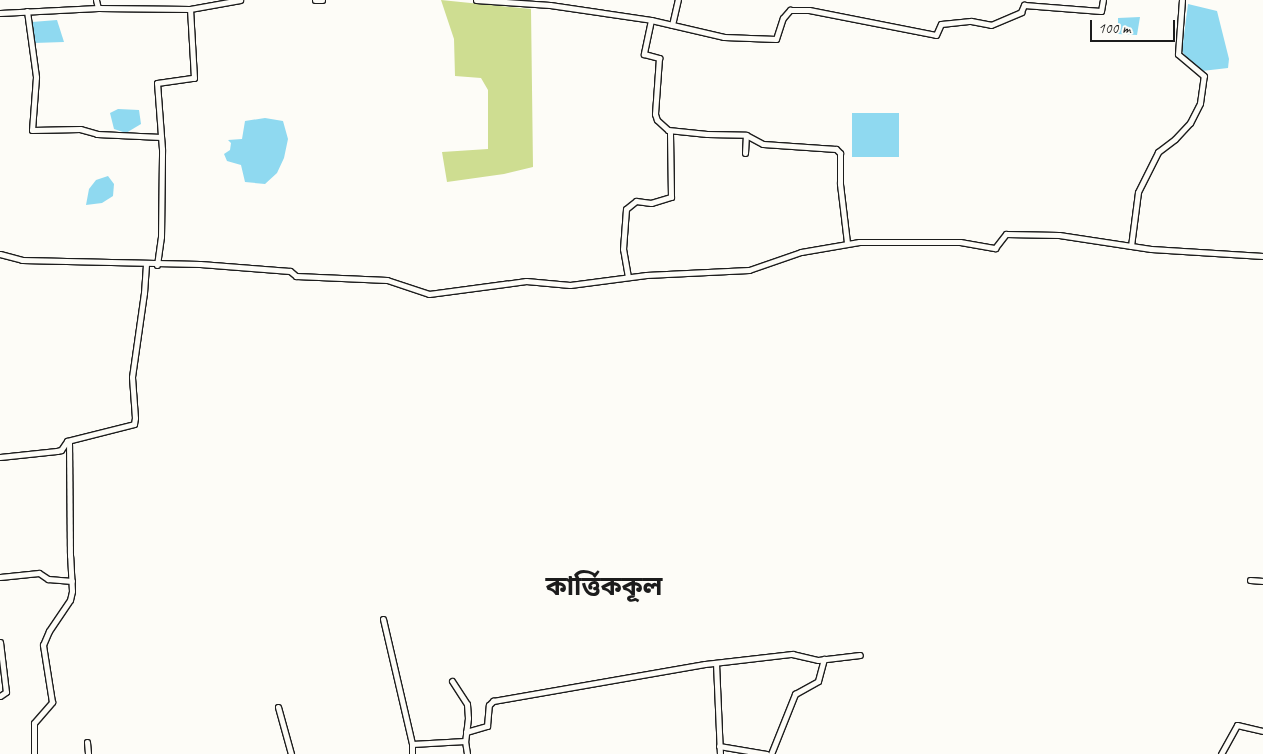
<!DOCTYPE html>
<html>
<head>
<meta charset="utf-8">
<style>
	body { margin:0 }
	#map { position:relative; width:1263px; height:754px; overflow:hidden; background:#fdfcf7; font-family:Caveat,"Noto Sans Bengali",sans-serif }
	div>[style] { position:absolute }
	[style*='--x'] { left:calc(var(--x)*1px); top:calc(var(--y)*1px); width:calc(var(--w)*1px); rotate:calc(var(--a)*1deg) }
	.green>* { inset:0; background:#cedd91 }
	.water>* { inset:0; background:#8fd9f0; transform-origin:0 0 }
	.roads { filter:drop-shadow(1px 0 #1c1c1c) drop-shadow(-1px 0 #1c1c1c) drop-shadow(0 1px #1c1c1c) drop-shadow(0 -1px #1c1c1c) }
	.minor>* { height:5px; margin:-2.5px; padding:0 2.5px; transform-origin:2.5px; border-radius:2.5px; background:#fdfcf7 }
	span { translate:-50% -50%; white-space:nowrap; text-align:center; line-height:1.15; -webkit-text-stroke:5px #fdfcf7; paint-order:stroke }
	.district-label { font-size:26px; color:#1c1c1c; font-weight:700 }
	.scale { position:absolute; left:1090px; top:20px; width:85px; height:22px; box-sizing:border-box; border:2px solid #1c1c1c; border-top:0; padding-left:6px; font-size:15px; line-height:18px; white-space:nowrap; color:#1c1c1c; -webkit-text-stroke:4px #fdfcf7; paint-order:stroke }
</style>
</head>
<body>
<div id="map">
	<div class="green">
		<i style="clip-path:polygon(441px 0,531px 9px,533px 167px,504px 174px,447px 182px,442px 152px,488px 149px,488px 90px,481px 78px,455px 76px,454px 39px)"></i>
	</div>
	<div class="water">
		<i style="clip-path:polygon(1188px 4px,1217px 11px,1229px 59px,1228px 68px,1202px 71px,1189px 62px,1182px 51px)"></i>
		<i style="clip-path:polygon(1140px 17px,1137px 35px,1118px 34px,1118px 18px)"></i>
		<i style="clip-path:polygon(57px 20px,64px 42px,34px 43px,32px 22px)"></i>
		<i style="clip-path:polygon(118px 109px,139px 110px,141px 124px,126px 133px,114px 129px,110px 113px)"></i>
		<i style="left:852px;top:113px;width:47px;height:44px"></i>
		<i style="clip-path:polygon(265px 118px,283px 121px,288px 139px,284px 158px,277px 173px,265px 184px,245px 182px,241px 165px,227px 161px,224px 154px,230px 150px,231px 143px,228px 140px,242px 139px,245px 121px)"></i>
		<i style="clip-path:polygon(108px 176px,114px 184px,113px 196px,102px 203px,86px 205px,89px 189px,96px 180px)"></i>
	</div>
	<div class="roads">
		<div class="minor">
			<i style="--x:96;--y:0;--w:8;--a:76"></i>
			<i style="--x:315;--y:0;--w:7;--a:0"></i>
			<i style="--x:476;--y:0;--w:74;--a:3.9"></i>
			<i style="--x:550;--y:5;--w:102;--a:8.4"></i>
			<i style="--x:651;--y:20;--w:75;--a:13.1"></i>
			<i style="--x:724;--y:37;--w:52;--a:2.2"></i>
			<i style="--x:776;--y:39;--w:22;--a:-72"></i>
			<i style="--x:783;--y:18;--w:11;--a:-49"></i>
			<i style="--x:790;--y:10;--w:19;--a:0"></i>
			<i style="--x:809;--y:10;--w:129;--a:11.1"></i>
			<i style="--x:936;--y:35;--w:12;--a:-66"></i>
			<i style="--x:941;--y:24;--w:30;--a:-6"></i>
			<i style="--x:971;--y:21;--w:20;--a:11"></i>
			<i style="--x:991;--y:25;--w:33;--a:-23"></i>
			<i style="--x:1021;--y:12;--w:8;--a:-67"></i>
			<i style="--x:1024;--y:5;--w:77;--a:4.5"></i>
			<i style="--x:1101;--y:11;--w:11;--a:-80"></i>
			<i style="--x:27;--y:11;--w:67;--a:82.2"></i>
			<i style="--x:36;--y:77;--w:53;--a:94.3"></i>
			<i style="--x:32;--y:130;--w:48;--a:-1.2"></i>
			<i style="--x:80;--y:129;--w:18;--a:16"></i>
			<i style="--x:97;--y:134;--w:64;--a:2.7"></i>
			<i style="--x:0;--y:13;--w:98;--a:-2.9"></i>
			<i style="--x:98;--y:8;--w:92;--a:0.6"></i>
			<i style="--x:190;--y:9;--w:51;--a:-10.2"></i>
			<i style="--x:651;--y:20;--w:35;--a:102"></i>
			<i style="--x:644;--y:54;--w:16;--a:15"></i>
			<i style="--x:659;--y:58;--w:56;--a:94.1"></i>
			<i style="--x:655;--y:114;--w:6;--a:72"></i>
			<i style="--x:657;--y:120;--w:15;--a:42"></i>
			<i style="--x:668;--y:130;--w:39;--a:6"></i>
			<i style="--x:707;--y:134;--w:39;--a:1"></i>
			<i style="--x:746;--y:135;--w:19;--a:28"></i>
			<i style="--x:763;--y:144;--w:73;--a:3.9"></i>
			<i style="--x:836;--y:149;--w:6;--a:45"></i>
			<i style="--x:840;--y:153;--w:31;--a:90"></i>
			<i style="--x:840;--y:184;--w:59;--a:83.2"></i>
			<i style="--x:672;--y:25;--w:26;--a:-77"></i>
			<i style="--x:745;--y:153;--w:18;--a:-87"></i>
			<i style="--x:1131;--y:246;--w:54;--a:-82.6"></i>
			<i style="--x:1138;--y:192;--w:45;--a:-63.4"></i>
			<i style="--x:1158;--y:152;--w:21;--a:-37"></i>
			<i style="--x:1175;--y:139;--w:22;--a:-47"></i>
			<i style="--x:1190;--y:123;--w:22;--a:-63"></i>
			<i style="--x:1200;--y:103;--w:27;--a:-82"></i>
			<i style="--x:1204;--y:76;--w:34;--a:-140"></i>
			<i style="--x:1178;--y:54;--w:54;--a:-85.8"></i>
			<i style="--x:0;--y:254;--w:23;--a:15"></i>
			<i style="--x:22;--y:260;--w:178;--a:1.3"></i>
			<i style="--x:200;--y:264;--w:90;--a:4.4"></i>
			<i style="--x:290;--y:271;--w:8;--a:40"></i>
			<i style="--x:296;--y:276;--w:91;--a:2.5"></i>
			<i style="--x:387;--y:280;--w:44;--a:18.4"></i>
			<i style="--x:429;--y:294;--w:98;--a:-7.6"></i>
			<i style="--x:526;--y:281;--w:44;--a:5.2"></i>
			<i style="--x:570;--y:285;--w:77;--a:-7.5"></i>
			<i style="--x:646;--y:275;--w:103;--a:-2.8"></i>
			<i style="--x:749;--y:270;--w:55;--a:-19.1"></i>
			<i style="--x:801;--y:252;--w:59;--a:-9.8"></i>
			<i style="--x:859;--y:242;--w:101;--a:0"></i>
			<i style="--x:960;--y:242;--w:36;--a:10"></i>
			<i style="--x:995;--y:248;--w:18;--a:-52"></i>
			<i style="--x:1006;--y:234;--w:53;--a:1.1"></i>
			<i style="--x:1059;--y:235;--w:93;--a:8.7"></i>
			<i style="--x:1151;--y:249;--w:112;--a:3.6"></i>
			<i style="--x:157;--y:265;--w:28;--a:-82"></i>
			<i style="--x:161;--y:237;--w:88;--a:-89.3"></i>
			<i style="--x:162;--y:149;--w:66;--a:-94.3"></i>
			<i style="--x:157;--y:83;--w:37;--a:-8"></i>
			<i style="--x:194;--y:78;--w:69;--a:-93.3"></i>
			<i style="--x:628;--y:277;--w:28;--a:-100"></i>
			<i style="--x:623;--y:249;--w:40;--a:-85.7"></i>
			<i style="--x:626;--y:209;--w:13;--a:-39"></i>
			<i style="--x:636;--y:201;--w:15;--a:8"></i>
			<i style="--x:651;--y:203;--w:21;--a:-17"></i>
			<i style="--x:671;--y:197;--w:64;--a:-90.9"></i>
			<i style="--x:0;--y:457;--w:57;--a:-6"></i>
			<i style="--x:57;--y:451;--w:4;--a:-14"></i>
			<i style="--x:61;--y:450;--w:11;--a:-56"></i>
			<i style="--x:67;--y:441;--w:69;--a:-14.2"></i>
			<i style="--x:134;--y:424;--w:6;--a:-81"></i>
			<i style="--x:135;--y:418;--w:41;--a:-94.2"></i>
			<i style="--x:132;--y:377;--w:85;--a:-81.9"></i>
			<i style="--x:144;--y:293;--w:29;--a:-86"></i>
			<i style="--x:0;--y:577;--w:39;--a:-6"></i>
			<i style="--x:39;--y:573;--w:11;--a:34"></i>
			<i style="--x:48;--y:579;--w:24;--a:5"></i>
			<i style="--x:1250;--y:580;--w:13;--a:4"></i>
			<i style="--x:383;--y:619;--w:128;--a:76.9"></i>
			<i style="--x:412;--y:744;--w:53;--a:-3.2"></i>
			<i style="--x:0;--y:642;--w:50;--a:83.2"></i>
			<i style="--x:6;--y:692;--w:7;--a:146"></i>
			<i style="--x:716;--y:663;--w:91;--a:87.5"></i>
			<i style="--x:452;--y:681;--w:27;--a:57"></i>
			<i style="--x:467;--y:704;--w:14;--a:86"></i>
			<i style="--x:468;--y:718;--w:23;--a:97"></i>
			<i style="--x:465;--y:741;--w:13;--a:81"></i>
			<i style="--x:278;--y:707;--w:49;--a:74.5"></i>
			<i style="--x:466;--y:732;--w:22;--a:-16"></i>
			<i style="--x:487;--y:726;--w:21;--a:-85"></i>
			<i style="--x:489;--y:705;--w:6;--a:-45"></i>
			<i style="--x:493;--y:701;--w:215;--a:-9.9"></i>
			<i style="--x:705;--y:664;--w:88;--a:-6.6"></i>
			<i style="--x:792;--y:654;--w:27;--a:13"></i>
			<i style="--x:818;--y:660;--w:42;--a:-6.8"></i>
			<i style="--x:87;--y:742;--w:12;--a:85"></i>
			<i style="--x:719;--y:746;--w:48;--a:9.7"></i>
			<i style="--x:34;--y:754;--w:31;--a:-90"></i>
			<i style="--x:34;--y:723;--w:28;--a:-49"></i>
			<i style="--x:52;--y:702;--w:58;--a:-99"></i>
			<i style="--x:43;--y:645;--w:15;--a:-67"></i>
			<i style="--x:49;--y:631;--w:37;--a:-56"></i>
			<i style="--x:70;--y:600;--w:9;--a:-77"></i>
			<i style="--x:72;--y:591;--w:35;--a:-93"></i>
			<i style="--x:70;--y:556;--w:115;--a:-90.5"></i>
			<i style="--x:412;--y:754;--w:10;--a:-90"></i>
			<i style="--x:771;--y:754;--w:65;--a:-68.2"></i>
			<i style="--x:795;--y:694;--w:26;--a:-29"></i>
			<i style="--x:818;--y:681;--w:23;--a:-75"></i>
			<i style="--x:1221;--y:754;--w:33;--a:-61"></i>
			<i style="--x:1237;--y:725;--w:27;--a:13"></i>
		</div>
	</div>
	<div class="district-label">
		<span style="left:604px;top:587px">কার্ত্তিককূল</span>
	</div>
	<div class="scale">100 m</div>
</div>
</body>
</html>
